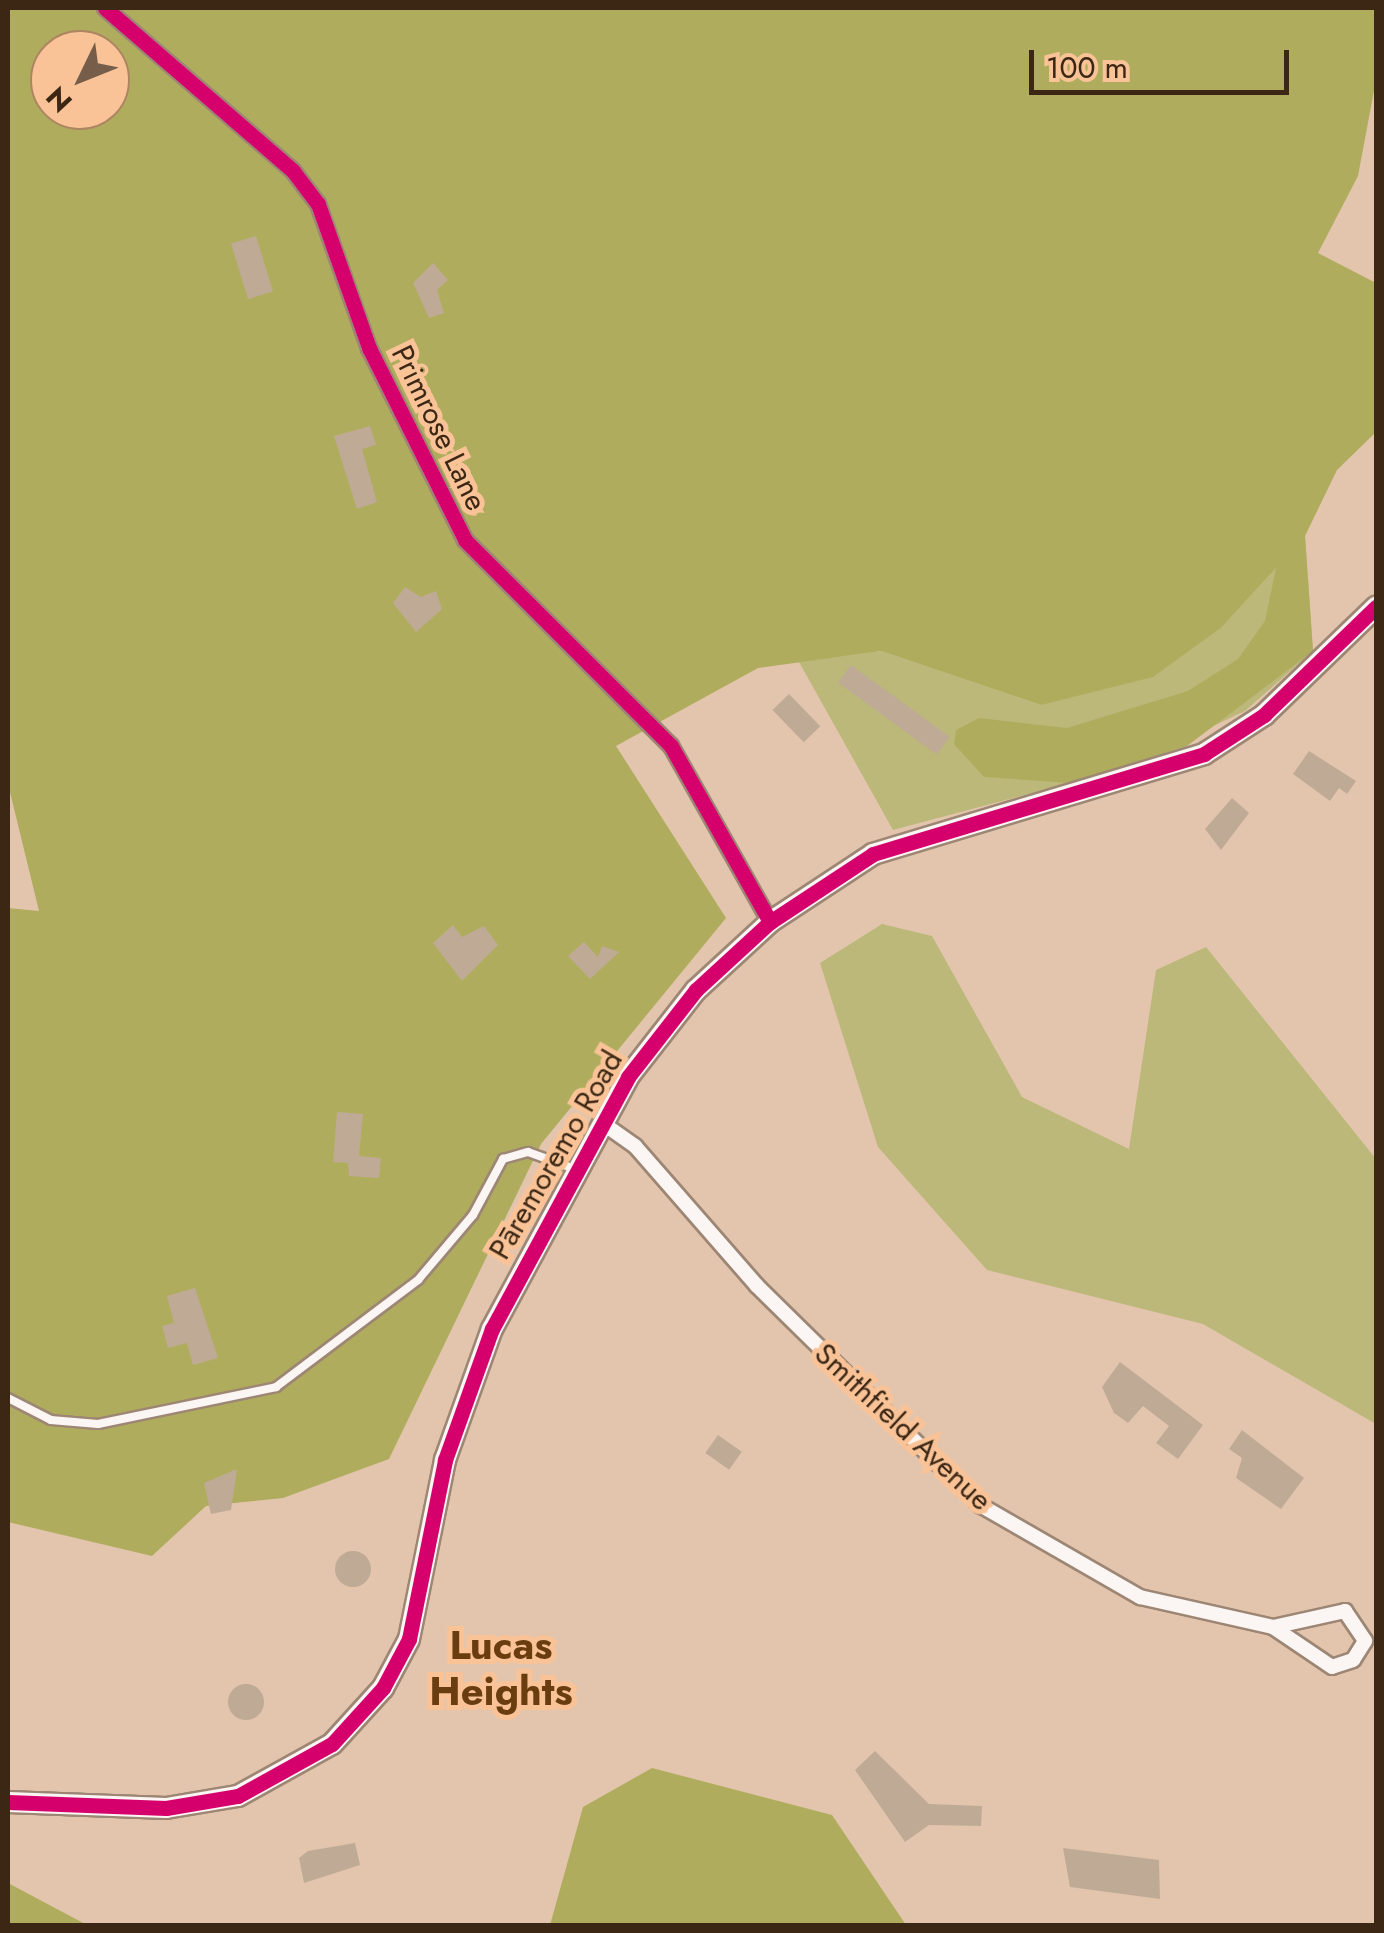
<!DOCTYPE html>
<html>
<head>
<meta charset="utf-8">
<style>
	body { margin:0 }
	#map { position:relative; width:1384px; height:1933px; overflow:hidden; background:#e3c5ad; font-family:Jost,sans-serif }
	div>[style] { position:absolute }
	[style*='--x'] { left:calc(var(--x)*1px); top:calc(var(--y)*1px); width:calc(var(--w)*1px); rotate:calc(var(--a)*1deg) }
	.green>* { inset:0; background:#bbb87a }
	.forest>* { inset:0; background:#afad5d }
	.building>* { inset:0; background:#bfab95; transform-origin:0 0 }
	.round { border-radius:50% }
	.roads { filter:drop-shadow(2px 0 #9d8674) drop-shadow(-2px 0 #9d8674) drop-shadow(0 2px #9d8674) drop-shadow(0 -2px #9d8674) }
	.lane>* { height:8px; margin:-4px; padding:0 4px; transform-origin:4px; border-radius:4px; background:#fbf6f3 }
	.street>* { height:14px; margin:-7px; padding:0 7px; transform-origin:7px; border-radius:7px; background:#fbf6f3 }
	.secondary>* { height:20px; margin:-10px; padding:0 10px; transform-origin:10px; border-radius:10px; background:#fbf6f3 }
	.cycleway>* { height:15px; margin:-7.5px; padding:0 7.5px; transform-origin:7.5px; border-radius:7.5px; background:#d6006c }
	span { translate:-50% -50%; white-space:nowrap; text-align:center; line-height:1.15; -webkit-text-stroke:10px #f9c397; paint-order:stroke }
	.street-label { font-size:30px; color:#3c2715 }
	.district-label { font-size:40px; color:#6a3d11; font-weight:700 }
	.frame { position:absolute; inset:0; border:10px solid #3c2715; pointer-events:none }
	.north { position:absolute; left:30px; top:30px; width:100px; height:100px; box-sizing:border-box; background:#f9c397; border:2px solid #ad8563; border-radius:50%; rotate:227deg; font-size:28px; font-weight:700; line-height:40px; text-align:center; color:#3c2715 }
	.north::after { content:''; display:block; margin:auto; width:35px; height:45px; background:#765e4a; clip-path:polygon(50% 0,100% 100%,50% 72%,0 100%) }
	.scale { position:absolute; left:1029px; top:50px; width:260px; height:45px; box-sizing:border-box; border:5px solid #3c2715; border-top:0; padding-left:12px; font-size:30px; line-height:35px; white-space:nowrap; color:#3c2715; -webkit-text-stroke:8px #f9c397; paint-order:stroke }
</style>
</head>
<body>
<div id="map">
	<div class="green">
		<i style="clip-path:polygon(1305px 536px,1313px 651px,1245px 711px,1122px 769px,893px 830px,799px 662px,881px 651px,1041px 705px,1222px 627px)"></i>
		<i style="clip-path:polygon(882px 924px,932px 936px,1022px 1097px,1129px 1149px,1156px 970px,1206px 947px,1376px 1159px,1376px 1424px,1203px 1324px,987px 1270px,878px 1147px,820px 963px)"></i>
	</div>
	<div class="forest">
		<i style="clip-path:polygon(evenodd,8px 8px,1376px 8px,1376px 80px,1358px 176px,1318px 253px,1376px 283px,1376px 432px,1337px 470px,1305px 536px,1313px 651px,1187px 746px,1070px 783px,984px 777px,954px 744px,956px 730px,979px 718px,1067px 728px,1188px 691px,1238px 659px,1265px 621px,1276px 568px,1222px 627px,1153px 677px,1041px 705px,881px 651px,758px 668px,616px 746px,726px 918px,541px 1144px,389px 1459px,283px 1498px,206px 1506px,152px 1556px,8px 1522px,8px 908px,39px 911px,8px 784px,8px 8px,50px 50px,110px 50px,110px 110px,50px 110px,50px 50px)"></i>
		<i style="clip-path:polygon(652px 1768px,832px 1815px,906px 1925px,550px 1925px,583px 1807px)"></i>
		<i style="clip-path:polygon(8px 1883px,87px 1925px,8px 1925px)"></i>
	</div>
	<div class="building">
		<i style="left:256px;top:236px;width:58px;height:26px;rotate:73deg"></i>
		<i style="clip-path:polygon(433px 263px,448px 280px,437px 290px,444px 313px,429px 318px,413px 283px)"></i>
		<i style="clip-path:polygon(370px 426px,376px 445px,362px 449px,377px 502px,357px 509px,334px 436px)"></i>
		<i style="clip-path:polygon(405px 587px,421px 597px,436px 591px,442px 609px,416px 632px,393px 603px)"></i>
		<i style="left:851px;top:665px;width:122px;height:22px;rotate:36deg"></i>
		<i style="left:789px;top:694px;width:45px;height:23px;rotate:46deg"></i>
		<i style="clip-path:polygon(1309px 751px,1356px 781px,1347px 794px,1339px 788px,1330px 801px,1293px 774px)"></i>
		<i style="clip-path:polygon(1232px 798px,1249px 813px,1221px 850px,1205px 829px)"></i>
		<i style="clip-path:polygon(453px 925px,462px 937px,484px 926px,498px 945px,462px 981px,433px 943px)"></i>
		<i style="clip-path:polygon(584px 942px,598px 957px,602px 946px,619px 952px,590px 979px,568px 956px)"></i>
		<i style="clip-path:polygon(337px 1112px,363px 1114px,359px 1156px,381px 1158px,379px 1178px,349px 1176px,348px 1163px,333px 1162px)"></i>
		<i style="clip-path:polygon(195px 1288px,218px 1358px,193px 1365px,187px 1343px,168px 1348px,162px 1326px,174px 1323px,167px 1296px)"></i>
		<i style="clip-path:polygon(1120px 1362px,1203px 1425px,1178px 1459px,1156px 1443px,1169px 1426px,1143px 1406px,1128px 1423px,1114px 1413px,1102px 1387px)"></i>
		<i style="clip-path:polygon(1242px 1430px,1304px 1478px,1281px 1509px,1236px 1478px,1242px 1458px,1229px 1449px)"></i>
		<i style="left:718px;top:1435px;width:29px;height:22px;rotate:35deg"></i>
		<i style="clip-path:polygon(237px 1469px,231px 1510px,211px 1514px,204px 1483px)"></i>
		<i class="round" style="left:335px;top:1551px;width:36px;height:36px"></i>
		<i class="round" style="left:228px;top:1684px;width:36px;height:36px"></i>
		<i style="clip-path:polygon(875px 1751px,929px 1804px,982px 1806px,981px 1826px,929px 1825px,905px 1842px,855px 1770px)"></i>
		<i style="clip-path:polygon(355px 1843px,360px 1865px,304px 1883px,299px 1858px,308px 1851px)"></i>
		<i style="clip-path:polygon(1063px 1848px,1159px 1860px,1160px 1899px,1070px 1887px)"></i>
	</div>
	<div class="roads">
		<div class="lane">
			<i style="--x:8;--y:1398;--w:48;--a:27.1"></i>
			<i style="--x:51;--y:1420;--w:47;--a:4.9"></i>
			<i style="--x:98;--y:1424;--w:182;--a:-11.7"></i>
			<i style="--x:276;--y:1387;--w:178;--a:-37"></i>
			<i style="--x:418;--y:1280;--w:85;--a:-49.8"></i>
			<i style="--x:473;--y:1215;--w:64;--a:-61.8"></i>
			<i style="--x:503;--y:1159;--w:26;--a:-16"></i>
			<i style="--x:528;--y:1152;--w:50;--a:19.9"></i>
		</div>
		<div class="street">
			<i style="--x:105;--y:8;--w:249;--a:40.9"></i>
			<i style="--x:293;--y:171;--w:41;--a:52.9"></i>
			<i style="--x:318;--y:204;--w:153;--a:70.5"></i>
			<i style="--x:369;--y:348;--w:215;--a:63.4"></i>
			<i style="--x:465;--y:540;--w:291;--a:45"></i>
			<i style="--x:671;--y:746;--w:202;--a:60.6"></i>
			<i style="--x:601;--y:1122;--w:42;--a:35.2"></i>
			<i style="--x:635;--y:1146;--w:186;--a:48.9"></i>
			<i style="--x:757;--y:1286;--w:313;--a:44.5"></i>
			<i style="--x:980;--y:1505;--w:185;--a:29.9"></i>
			<i style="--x:1140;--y:1597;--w:136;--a:12.7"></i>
			<i style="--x:1273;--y:1627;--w:74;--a:-12.5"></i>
			<i style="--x:1345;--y:1611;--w:36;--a:56"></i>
			<i style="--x:1365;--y:1641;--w:22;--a:122"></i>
			<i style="--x:1353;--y:1660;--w:22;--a:162"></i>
			<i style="--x:1332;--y:1667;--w:71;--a:-145.9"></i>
		</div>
		<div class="secondary">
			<i style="--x:8;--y:1802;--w:158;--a:2.2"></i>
			<i style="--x:166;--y:1808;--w:73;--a:-9.5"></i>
			<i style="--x:238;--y:1796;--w:107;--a:-29"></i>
			<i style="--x:332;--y:1744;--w:76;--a:-47.7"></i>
			<i style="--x:383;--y:1688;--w:55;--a:-62"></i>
			<i style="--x:409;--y:1639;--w:183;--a:-78.6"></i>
			<i style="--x:445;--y:1460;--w:139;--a:-70.3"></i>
			<i style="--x:492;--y:1329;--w:286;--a:-61.6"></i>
			<i style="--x:628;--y:1077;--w:110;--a:-52"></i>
			<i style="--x:696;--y:990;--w:100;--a:-42.6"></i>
			<i style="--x:770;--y:922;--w:123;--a:-33.4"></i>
			<i style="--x:873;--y:854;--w:346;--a:-16.8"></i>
			<i style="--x:1204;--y:754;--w:72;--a:-33"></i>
			<i style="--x:1264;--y:715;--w:156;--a:-44"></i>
		</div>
	</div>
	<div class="cycleway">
		<i style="--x:105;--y:8;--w:249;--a:40.9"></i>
		<i style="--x:293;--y:171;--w:41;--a:52.9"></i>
		<i style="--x:318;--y:204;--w:153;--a:70.5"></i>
		<i style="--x:369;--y:348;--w:215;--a:63.4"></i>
		<i style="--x:465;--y:540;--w:291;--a:45"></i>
		<i style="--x:671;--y:746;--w:202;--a:60.6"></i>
		<i style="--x:8;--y:1802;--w:158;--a:2.2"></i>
		<i style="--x:166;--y:1808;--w:73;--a:-9.5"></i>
		<i style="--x:238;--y:1796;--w:107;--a:-29"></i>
		<i style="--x:332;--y:1744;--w:76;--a:-47.7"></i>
		<i style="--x:383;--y:1688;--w:55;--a:-62"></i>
		<i style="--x:409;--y:1639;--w:183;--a:-78.6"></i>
		<i style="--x:445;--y:1460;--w:139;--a:-70.3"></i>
		<i style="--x:492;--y:1329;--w:286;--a:-61.6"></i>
		<i style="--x:628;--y:1077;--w:110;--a:-52"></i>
		<i style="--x:696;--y:990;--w:100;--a:-42.6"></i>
		<i style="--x:770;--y:922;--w:123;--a:-33.4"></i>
		<i style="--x:873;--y:854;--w:346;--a:-16.8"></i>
		<i style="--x:1204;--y:754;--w:72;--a:-33"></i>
		<i style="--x:1264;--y:715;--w:156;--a:-44"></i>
	</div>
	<div class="street-label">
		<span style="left:439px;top:428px;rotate:64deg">Primrose Lane</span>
		<span style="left:556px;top:1155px;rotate:-60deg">Pāremoremo Road</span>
		<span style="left:903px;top:1427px;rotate:43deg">Smithfield Avenue</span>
	</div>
	<div class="district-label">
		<span style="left:501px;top:1668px">Lucas<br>Heights</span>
	</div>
	<div class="frame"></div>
	<div class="north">N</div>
	<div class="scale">100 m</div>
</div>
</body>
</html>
